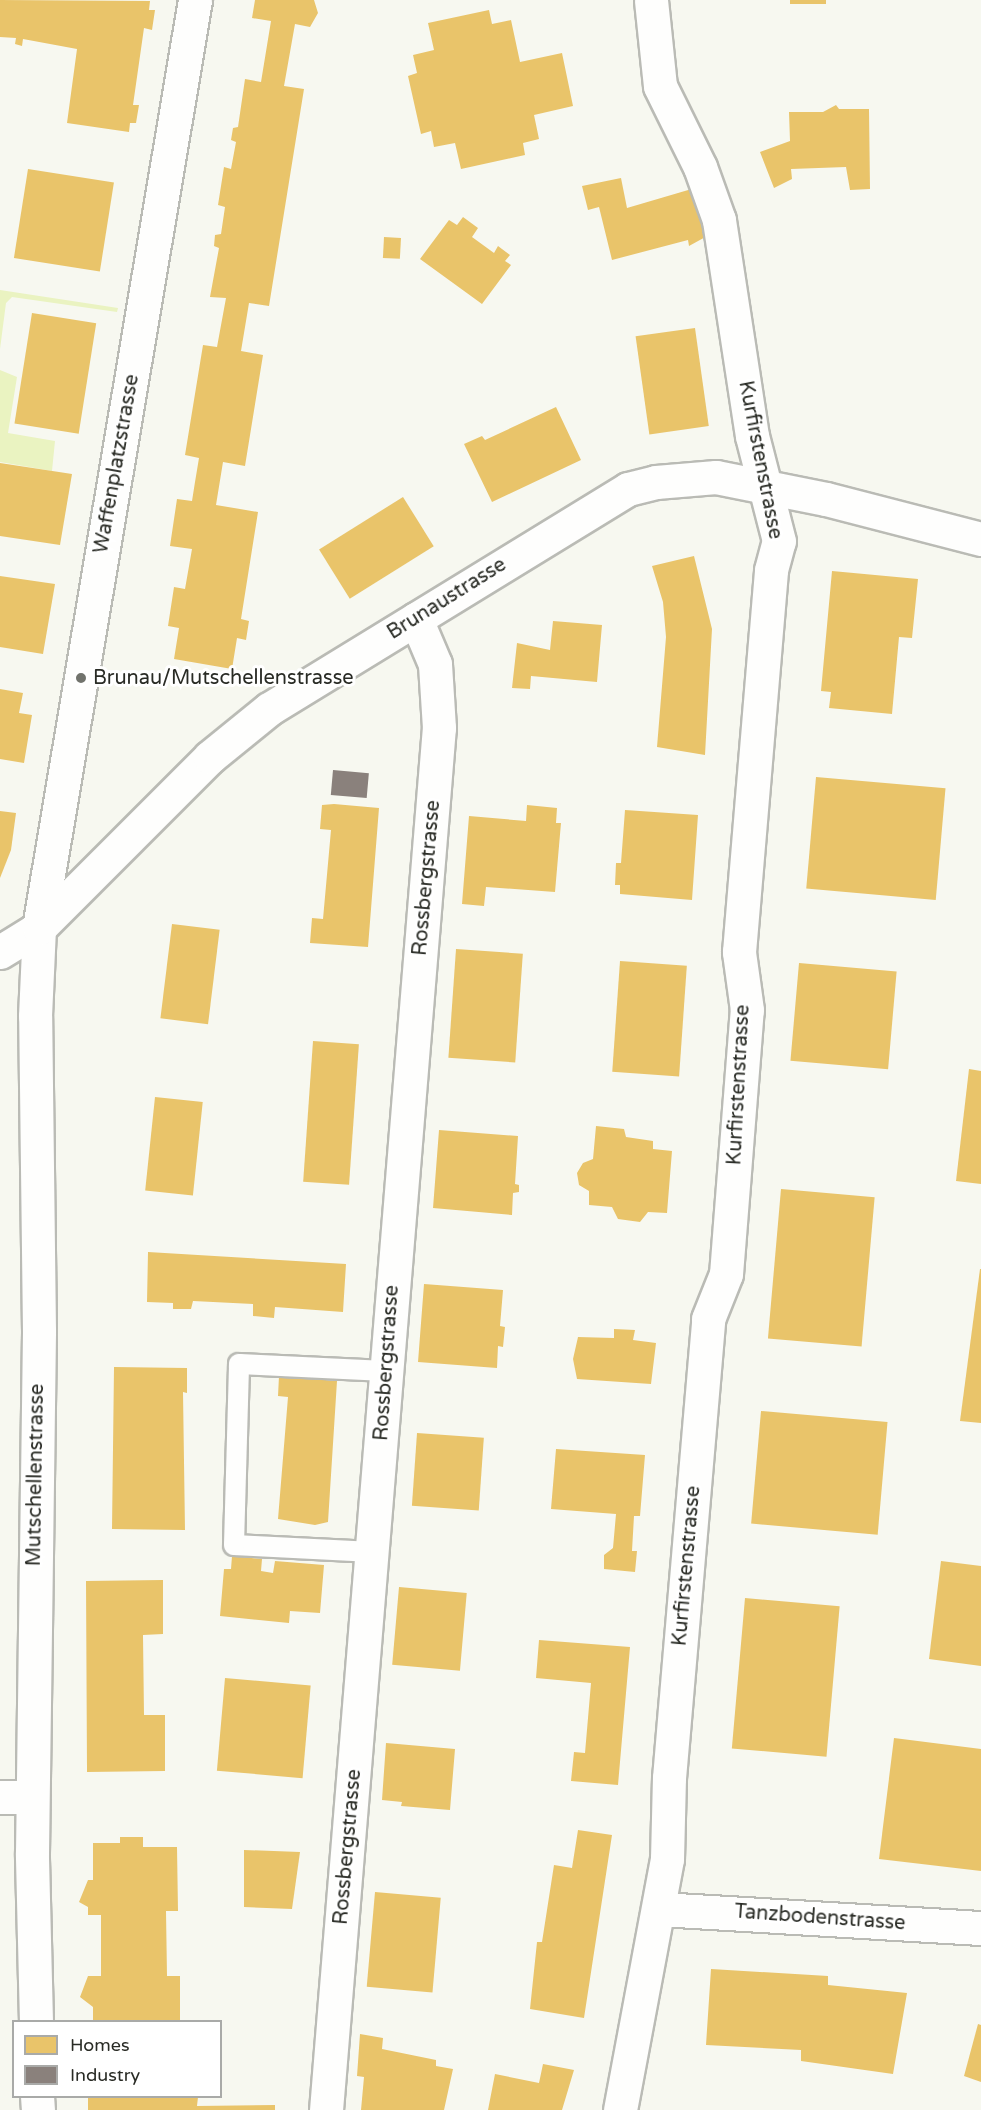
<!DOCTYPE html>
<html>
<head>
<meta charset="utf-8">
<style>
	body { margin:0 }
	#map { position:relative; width:981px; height:2110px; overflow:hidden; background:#f7f8f0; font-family:"Varela Round",sans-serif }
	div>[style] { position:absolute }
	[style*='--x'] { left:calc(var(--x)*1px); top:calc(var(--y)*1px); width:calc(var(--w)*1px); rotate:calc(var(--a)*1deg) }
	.green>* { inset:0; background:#eaf3c1 }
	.homes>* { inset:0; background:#e9c46a; transform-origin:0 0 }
	.industry>* { inset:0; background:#8a817c; transform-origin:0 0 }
	.roads { filter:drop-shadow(2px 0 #babbb5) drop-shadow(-2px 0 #babbb5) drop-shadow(0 2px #babbb5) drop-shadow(0 -2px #babbb5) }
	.service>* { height:20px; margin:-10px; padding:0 10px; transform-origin:10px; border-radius:10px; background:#fefefd }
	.minor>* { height:33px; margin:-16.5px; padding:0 16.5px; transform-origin:16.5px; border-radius:16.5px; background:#fefefd }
	.tertiary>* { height:33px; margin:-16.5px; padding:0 16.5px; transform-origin:16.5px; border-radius:16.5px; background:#fefefd }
	.dots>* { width:16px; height:16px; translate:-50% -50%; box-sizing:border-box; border:3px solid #fff; border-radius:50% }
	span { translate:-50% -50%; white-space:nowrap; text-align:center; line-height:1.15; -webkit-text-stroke:6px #fff; paint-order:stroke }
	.street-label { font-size:20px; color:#292b25 }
	.poi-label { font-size:20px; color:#292b25 }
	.left { translate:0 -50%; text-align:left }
	.legend { position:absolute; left:12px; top:2020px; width:210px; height:78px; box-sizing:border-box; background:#fff; border:2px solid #a9aaa8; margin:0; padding:8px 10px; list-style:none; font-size:18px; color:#292b25 }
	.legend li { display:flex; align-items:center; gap:12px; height:30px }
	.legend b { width:30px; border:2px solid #a9aaa8 }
</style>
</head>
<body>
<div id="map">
	<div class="green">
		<i style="clip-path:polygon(0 290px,118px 308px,117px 312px,12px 297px,6px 303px,0 349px)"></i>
		<i style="clip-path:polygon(0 370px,17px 377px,8px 433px,55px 441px,52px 471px,0 462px)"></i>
	</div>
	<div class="homes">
		<i style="clip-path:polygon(0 0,150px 1px,149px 10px,155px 10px,152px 30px,144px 28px,133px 105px,139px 105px,136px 123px,130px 123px,129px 132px,67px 123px,77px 49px,23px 39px,22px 46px,15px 44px,16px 38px,0 37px)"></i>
		<i style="clip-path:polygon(255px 0,314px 0,318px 13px,310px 27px,295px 24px,284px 86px,304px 89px,269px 306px,249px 303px,241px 351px,263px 355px,245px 466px,223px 462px,216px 505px,258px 512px,241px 619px,249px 621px,246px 640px,237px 638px,232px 669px,174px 659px,179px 628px,168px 626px,174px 587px,185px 589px,192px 549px,170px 546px,177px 499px,192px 501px,195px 482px,199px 458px,185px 455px,203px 345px,217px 347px,226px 298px,210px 297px,219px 248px,214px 246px,215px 235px,221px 234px,225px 207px,218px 205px,224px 167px,231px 169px,236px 142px,231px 140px,233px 128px,238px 127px,245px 79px,261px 82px,271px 21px,252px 18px)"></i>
		<i style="left:790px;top:0;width:36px;height:4px"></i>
		<i style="clip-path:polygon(489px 10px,492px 24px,511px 20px,520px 62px,562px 53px,573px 106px,534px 115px,539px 139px,523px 143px,525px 155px,461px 169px,455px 143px,434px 147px,431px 131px,421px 134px,408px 76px,417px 73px,413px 55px,434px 50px,428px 23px)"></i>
		<i style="clip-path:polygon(836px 105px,839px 109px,869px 109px,870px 189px,850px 190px,846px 167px,791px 169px,792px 179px,774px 188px,760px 152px,790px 141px,789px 112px,823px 112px)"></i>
		<i style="left:28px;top:169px;width:87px;height:90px;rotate:9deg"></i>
		<i style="clip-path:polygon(621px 178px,627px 208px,695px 188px,709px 235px,689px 246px,688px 240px,612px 260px,599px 207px,588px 210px,582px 186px)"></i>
		<i style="clip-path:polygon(463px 217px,478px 228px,472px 237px,494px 253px,498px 246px,510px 255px,505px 261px,511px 265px,482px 304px,420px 259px,449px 220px,457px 225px)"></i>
		<i style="left:384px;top:237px;width:17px;height:21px;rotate:3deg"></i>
		<i style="left:32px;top:313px;width:65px;height:112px;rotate:9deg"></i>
		<i style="left:695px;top:328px;width:99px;height:60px;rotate:82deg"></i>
		<i style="clip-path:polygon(556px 407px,581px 460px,492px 502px,464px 444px,482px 436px,485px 440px)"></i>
		<i style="clip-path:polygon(0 463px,72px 474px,60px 545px,0 536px)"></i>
		<i style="left:403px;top:497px;width:58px;height:99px;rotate:58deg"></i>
		<i style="clip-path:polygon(694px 556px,712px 629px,705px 755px,657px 747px,666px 637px,663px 602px,652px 566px)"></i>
		<i style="clip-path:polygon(832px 571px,918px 579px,912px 638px,899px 637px,892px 714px,829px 708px,831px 692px,821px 691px)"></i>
		<i style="clip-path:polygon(0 576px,55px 584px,43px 654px,0 647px)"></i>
		<i style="clip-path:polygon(553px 621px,602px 625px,597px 682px,531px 676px,530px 689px,512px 688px,517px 643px,550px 650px)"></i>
		<i style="clip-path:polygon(0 689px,23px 693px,19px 713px,32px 715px,24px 763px,0 759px)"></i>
		<i style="left:816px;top:777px;width:130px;height:112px;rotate:5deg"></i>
		<i style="clip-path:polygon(334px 804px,379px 808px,368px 947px,310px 943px,312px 918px,323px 919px,331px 830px,320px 829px,322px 805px)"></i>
		<i style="clip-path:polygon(527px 805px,557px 808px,556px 823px,561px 823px,555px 892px,486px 887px,484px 906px,462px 904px,469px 816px,526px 821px)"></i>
		<i style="clip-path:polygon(625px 810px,698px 815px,692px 900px,620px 894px,620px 885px,615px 885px,616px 863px,621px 863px)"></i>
		<i style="clip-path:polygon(0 811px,16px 813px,11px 850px,0 878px)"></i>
		<i style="left:172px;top:924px;width:48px;height:95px;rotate:7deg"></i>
		<i style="left:456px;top:949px;width:67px;height:109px;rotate:4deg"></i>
		<i style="left:620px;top:961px;width:67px;height:111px;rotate:4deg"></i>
		<i style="left:799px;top:963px;width:98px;height:98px;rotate:5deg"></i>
		<i style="left:313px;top:1041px;width:46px;height:141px;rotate:4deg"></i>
		<i style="clip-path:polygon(969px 1069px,981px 1071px,981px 1184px,956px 1181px)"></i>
		<i style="left:155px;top:1097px;width:48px;height:94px;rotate:6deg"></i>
		<i style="clip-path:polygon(596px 1126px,624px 1129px,626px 1137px,653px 1141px,653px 1149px,672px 1151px,667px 1213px,648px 1212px,640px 1222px,618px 1219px,612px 1207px,589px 1205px,589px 1191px,579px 1185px,577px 1173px,583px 1163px,593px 1159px)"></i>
		<i style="clip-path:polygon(439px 1130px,518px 1136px,515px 1184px,519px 1185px,519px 1192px,513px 1193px,512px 1215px,433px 1208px)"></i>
		<i style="left:781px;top:1189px;width:94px;height:150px;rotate:5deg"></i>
		<i style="clip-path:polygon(148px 1252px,346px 1264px,343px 1312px,275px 1307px,274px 1318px,253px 1316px,253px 1304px,193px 1301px,191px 1309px,173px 1309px,173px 1303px,147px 1302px)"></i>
		<i style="clip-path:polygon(980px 1269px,981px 1269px,981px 1423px,960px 1421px)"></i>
		<i style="clip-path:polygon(424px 1284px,503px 1290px,500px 1326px,505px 1327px,503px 1347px,498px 1346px,497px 1368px,418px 1362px)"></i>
		<i style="clip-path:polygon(614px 1329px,635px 1330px,633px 1340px,656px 1343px,651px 1384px,577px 1379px,573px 1359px,578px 1337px,614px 1338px)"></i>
		<i style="clip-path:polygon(114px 1367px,187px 1368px,187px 1393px,183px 1392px,185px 1530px,112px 1529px)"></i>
		<i style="clip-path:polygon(279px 1376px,337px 1381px,328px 1522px,315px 1525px,278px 1519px,288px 1397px,278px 1396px)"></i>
		<i style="left:761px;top:1411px;width:127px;height:113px;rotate:5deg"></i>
		<i style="left:417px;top:1433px;width:67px;height:73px;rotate:4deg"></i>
		<i style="clip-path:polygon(556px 1449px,645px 1455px,640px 1516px,634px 1516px,632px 1551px,637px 1551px,635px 1572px,604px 1569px,604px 1555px,613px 1548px,616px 1514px,551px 1509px)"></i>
		<i style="clip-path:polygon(232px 1556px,262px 1559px,261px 1571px,273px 1573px,275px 1561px,324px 1565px,320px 1613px,290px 1611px,289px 1623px,220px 1616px,224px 1569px,231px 1569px)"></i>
		<i style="clip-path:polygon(941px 1561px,981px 1566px,981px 1666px,929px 1659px)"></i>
		<i style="clip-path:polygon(163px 1580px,163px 1634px,143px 1635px,144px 1715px,165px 1715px,165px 1771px,87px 1772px,86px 1581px)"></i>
		<i style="left:399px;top:1587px;width:68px;height:78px;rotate:5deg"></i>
		<i style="left:745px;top:1598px;width:95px;height:151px;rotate:5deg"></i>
		<i style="clip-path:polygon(539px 1640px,630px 1647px,618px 1785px,571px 1781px,574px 1752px,585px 1753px,591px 1683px,536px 1678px)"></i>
		<i style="left:225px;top:1678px;width:86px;height:93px;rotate:5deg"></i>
		<i style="clip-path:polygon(894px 1738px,981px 1749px,981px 1871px,879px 1859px)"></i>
		<i style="clip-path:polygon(386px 1743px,455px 1749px,450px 1810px,401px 1806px,402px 1802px,382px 1800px)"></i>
		<i style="clip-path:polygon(578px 1830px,612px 1835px,584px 2018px,530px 2009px,537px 1942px,542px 1942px,554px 1865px,572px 1868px)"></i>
		<i style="clip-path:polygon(120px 1837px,143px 1837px,143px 1847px,177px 1847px,178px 1911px,166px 1911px,167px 1976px,180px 1976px,180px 2022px,93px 2022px,93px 2007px,80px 1997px,88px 1976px,101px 1976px,101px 1915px,88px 1915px,88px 1907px,79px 1902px,88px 1880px,93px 1880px,93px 1843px,120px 1843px)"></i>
		<i style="clip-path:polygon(244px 1850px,300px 1852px,292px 1909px,244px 1907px)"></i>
		<i style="left:375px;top:1892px;width:66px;height:95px;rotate:5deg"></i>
		<i style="clip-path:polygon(711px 1969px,828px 1976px,828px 1985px,907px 1993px,893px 2074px,801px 2061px,801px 2050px,706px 2045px)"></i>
		<i style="clip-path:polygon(978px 2024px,981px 2025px,981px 2082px,964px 2076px)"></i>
		<i style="clip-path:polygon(360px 2034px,383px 2038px,382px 2049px,436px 2060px,436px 2066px,453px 2069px,444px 2110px,361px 2110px,364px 2077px,357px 2076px)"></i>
		<i style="clip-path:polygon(543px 2064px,574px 2070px,562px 2110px,488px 2110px,495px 2074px,539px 2083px)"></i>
		<i style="clip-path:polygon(88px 2097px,198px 2097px,197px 2106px,275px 2105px,275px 2110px,88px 2110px)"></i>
	</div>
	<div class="industry">
		<i style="left:333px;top:770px;width:36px;height:25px;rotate:5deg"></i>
	</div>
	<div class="roads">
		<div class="service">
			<i style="--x:373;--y:1552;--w:139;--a:-177.1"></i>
			<i style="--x:234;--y:1545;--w:181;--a:-88.4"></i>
			<i style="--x:239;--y:1364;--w:147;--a:2.7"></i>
		</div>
		<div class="minor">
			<i style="--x:39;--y:928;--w:242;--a:-45"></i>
			<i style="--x:210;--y:757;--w:76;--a:-39.1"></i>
			<i style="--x:269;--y:709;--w:421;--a:-31.5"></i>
			<i style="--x:628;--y:489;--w:29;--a:-14"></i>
			<i style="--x:656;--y:482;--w:60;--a:-4.8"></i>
			<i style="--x:716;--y:477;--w:112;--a:11.3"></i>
			<i style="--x:826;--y:499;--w:160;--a:14.5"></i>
			<i style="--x:0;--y:1797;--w:32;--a:0"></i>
			<i style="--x:660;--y:1909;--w:322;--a:3.4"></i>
			<i style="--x:326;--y:2110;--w:1387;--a:-85.33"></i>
			<i style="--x:439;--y:728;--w:64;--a:-93.6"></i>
			<i style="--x:435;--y:664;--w:49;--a:-112.9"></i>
			<i style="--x:620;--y:2110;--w:255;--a:-79.4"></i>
			<i style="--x:667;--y:1859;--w:81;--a:-88.6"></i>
			<i style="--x:669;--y:1778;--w:461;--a:-85.1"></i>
			<i style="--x:708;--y:1319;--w:48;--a:-68.2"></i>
			<i style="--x:726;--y:1274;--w:265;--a:-85.5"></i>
			<i style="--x:747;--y:1010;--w:59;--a:-97.9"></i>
			<i style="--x:739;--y:952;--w:383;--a:-85.2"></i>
			<i style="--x:771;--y:570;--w:30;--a:-75"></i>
			<i style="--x:779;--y:541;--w:108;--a:-104.4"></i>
			<i style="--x:752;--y:436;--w:219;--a:-98.7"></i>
			<i style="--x:719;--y:220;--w:56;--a:-109.7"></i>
			<i style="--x:700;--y:167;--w:90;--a:-116.3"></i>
			<i style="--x:660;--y:86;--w:86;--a:-96"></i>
		</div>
		<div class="tertiary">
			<i style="--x:0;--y:952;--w:46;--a:-31.6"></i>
			<i style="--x:36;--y:2022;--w:169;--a:-91.4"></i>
			<i style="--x:32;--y:1853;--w:522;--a:-89.23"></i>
			<i style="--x:39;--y:1331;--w:315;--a:-90.7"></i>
			<i style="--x:35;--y:1016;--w:88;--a:-87.4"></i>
			<i style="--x:39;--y:928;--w:941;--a:-80.46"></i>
			<i style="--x:37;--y:2096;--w:14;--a:86"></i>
		</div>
	</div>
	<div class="dots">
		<i style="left:81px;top:678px;background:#71736c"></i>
	</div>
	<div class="street-label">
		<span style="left:760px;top:460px;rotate:79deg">Kurfirstenstrasse</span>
		<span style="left:117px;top:464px;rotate:-80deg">Waffenplatzstrasse</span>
		<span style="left:447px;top:599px;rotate:-32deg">Brunaustrasse</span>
		<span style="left:427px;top:878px;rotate:-85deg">Rossbergstrasse</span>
		<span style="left:739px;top:1085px;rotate:-87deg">Kurfirstenstrasse</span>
		<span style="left:387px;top:1363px;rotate:-86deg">Rossbergstrasse</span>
		<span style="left:36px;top:1475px;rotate:-89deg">Mutschellenstrasse</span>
		<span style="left:687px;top:1566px;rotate:-85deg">Kurfirstenstrasse</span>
		<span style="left:348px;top:1847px;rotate:-85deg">Rossbergstrasse</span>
		<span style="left:820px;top:1918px;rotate:4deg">Tanzbodenstrasse</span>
	</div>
	<div class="poi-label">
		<span class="left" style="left:93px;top:678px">Brunau/Mutschellenstrasse</span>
	</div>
	<ul class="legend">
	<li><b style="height:16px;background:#e9c46a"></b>Homes</li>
	<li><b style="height:16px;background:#8a817c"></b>Industry</li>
	</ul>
</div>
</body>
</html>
